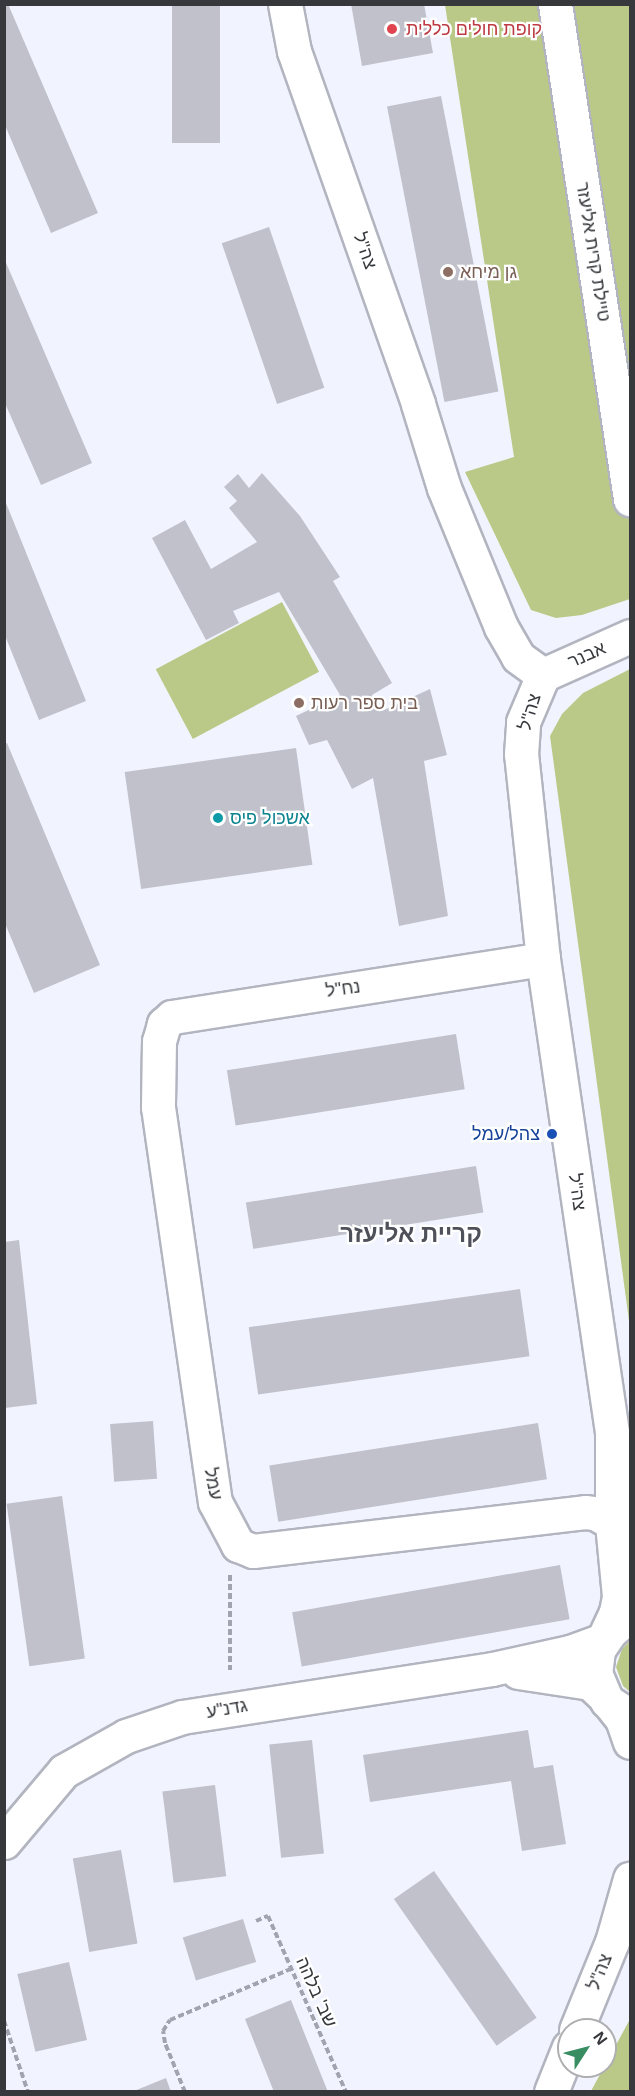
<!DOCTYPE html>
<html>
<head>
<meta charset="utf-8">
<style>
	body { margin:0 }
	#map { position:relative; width:635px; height:2096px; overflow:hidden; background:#f1f4ff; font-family:Arial,Heebo,sans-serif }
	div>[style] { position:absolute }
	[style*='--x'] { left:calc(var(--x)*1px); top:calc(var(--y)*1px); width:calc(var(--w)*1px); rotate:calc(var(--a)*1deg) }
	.green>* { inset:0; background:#bac987; transform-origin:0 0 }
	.building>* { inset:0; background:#c0c1cb; transform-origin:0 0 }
	.path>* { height:4px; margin-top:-2px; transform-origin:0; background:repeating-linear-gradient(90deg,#a1a4ac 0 6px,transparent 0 9px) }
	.roads { filter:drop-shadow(2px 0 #b2b5bf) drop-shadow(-2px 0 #b2b5bf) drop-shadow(0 2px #b2b5bf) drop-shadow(0 -2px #b2b5bf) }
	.street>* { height:33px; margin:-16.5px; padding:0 16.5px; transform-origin:16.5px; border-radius:16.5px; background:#fff }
	.secondary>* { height:33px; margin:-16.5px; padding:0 16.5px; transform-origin:16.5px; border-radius:16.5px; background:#fff }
	.dots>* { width:16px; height:16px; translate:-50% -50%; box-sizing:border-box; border:3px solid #fff; border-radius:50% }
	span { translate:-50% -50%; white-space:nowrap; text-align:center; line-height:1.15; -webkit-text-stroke:4.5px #fff; paint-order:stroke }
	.health-label { font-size:18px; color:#be3a42 }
	.left { translate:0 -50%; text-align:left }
	.street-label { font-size:18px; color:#36383c }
	.education-label { font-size:18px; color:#785e54 }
	.culture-label { font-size:18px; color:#0d838f }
	.transit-label { font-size:18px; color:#164399 }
	.right { translate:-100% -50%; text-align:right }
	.district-label { font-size:24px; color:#4e5159; font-weight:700 }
	.frame { position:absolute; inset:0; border:6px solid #36383c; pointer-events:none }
	.north { position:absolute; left:557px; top:2018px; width:60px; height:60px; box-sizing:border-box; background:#fff; border:2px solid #afafb1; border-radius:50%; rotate:54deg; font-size:16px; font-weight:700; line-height:24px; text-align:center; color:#36383c }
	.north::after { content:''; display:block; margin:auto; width:21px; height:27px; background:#388e62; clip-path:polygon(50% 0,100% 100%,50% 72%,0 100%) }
</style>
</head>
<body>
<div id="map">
	<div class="green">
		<i style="clip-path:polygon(445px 5px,630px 5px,630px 599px,582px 615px,556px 618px,531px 610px,465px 472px,514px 457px)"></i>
		<i style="left:282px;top:602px;width:79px;height:143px;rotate:62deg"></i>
		<i style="clip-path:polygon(630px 669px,630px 1328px,550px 736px,562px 714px,583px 693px)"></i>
		<i style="clip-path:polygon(630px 1641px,630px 1692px,623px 1686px,616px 1667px,622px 1649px)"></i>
		<i style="clip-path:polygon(630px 2018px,630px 2091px,591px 2091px,629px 2021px)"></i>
	</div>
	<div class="building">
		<i style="clip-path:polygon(4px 4px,8px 4px,98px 213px,51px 233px,4px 123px)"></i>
		<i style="left:172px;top:4px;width:48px;height:139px"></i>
		<i style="clip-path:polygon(351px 4px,424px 4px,433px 53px,362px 66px)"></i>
		<i style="left:441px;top:96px;width:301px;height:55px;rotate:79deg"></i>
		<i style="left:269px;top:227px;width:170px;height:50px;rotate:71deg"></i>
		<i style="clip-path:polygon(4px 258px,92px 463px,41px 485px,4px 401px)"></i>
		<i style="clip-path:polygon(262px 473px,300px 516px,340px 577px,333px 581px,392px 683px,372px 695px,382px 711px,430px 689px,447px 755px,424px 761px,448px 916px,399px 926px,373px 778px,352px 789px,327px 740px,309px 745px,296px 716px,340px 695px,279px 592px,233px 611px,239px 623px,206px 640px,152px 538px,185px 520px,211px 569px,257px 542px,229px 508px,237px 501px,224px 487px,238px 474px,249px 488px)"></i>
		<i style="clip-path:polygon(4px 498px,86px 701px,39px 720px,4px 633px)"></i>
		<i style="clip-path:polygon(7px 743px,100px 965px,34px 993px,4px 921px,4px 744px)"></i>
		<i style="left:296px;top:748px;width:118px;height:173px;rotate:82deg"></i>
		<i style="left:456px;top:1034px;width:56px;height:232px;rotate:81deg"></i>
		<i style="left:476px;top:1166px;width:47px;height:233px;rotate:81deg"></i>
		<i style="clip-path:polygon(19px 1240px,37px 1404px,5px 1408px,5px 1242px)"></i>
		<i style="left:520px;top:1289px;width:68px;height:274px;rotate:82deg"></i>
		<i style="left:153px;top:1421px;width:58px;height:43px;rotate:86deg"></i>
		<i style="left:538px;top:1423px;width:57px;height:272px;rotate:81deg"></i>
		<i style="left:62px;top:1496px;width:164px;height:56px;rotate:82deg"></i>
		<i style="left:560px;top:1565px;width:55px;height:272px;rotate:80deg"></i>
		<i style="clip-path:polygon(528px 1730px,534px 1768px,553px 1765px,566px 1844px,522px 1851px,511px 1781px,370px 1802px,363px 1755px)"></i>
		<i style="left:312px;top:1740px;width:114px;height:43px;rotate:84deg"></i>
		<i style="left:215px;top:1785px;width:92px;height:53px;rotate:83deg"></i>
		<i style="left:121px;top:1850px;width:95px;height:49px;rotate:80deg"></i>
		<i style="left:434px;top:1871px;width:179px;height:49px;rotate:55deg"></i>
		<i style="left:243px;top:1919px;width:45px;height:63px;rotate:73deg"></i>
		<i style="left:69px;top:1962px;width:80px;height:53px;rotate:77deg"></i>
		<i style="clip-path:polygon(291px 2000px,328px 2092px,274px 2092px,245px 2019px)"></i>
		<i style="clip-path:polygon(166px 2078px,171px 2092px,134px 2092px,134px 2091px)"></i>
	</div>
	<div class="path">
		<i style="--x:230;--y:1575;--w:95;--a:90"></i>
		<i style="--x:256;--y:1921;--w:13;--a:-23"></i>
		<i style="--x:268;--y:1916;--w:193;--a:66.1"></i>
		<i style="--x:4;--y:2021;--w:75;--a:71.3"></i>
		<i style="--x:185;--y:2092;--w:53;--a:-112.2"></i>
		<i style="--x:165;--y:2043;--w:12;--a:-99"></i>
		<i style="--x:163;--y:2031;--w:13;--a:-58"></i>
		<i style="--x:170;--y:2020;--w:131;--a:-22.9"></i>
	</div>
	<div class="roads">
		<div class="street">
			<i style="--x:285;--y:4;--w:48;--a:79.2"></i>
			<i style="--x:294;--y:51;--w:374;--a:70.6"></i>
			<i style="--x:418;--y:404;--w:88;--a:72.8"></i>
			<i style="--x:444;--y:488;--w:150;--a:67.7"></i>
			<i style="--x:501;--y:627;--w:34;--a:60"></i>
			<i style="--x:518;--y:657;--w:31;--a:36"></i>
			<i style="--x:555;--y:4;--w:501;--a:81.38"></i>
			<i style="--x:543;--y:959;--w:376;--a:171.1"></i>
			<i style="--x:172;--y:1017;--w:11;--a:139"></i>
			<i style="--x:164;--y:1024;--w:18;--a:106"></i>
			<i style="--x:159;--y:1041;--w:66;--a:90.9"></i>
			<i style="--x:158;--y:1107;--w:399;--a:81.8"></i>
			<i style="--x:215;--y:1502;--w:49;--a:61.9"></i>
			<i style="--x:238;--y:1545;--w:16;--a:22"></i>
			<i style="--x:253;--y:1551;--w:334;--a:-6.7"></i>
			<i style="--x:585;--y:1512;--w:10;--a:6"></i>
			<i style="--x:595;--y:1513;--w:20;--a:30"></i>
			<i style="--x:518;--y:1672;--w:73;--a:8.7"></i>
			<i style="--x:590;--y:1683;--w:19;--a:43"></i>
			<i style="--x:4;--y:1842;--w:93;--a:-49.8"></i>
			<i style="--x:64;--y:1771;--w:71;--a:-29.4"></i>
			<i style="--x:126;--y:1736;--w:59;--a:-18.7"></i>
			<i style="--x:182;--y:1717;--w:314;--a:-8.8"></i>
			<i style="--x:492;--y:1669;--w:80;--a:-12.3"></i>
			<i style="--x:570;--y:1652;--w:35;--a:-20"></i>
		</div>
		<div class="secondary">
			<i style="--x:618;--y:1625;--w:11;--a:139"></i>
			<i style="--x:610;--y:1632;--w:22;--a:124"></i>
			<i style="--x:598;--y:1650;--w:23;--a:97"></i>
			<i style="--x:595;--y:1673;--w:30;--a:67"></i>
			<i style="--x:607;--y:1701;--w:27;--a:33"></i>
			<i style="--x:603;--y:1640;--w:31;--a:-65"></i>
			<i style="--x:616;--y:1612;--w:16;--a:-79"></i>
			<i style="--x:619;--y:1596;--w:73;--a:-95.5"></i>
			<i style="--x:612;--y:1523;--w:91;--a:-90"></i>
			<i style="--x:612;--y:1432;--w:478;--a:-98.3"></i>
			<i style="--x:543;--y:959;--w:206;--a:-96.1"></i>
			<i style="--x:521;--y:754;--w:32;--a:-86"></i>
			<i style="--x:523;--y:722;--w:51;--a:-66.9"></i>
			<i style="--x:543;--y:675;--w:95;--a:-24.1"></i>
			<i style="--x:611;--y:1705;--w:18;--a:52"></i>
			<i style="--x:622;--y:1719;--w:24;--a:71"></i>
			<i style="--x:576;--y:2030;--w:95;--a:-67.8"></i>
			<i style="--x:612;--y:1942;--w:66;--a:-74.1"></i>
			<i style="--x:551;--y:2092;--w:48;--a:-68.2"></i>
		</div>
	</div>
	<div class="dots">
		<i style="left:392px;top:29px;background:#e0444e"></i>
		<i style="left:448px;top:272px;background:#8d6e63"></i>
		<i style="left:299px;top:703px;background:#8d6e63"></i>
		<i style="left:218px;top:818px;background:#0f9aa8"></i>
		<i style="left:552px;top:1134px;background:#1a4fb4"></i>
	</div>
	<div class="health-label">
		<span class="left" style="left:406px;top:29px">קופת חולים כללית</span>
	</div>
	<div class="street-label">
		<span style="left:365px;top:251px;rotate:71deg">צה"ל</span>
		<span style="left:593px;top:252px;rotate:81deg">טיילת קרית אליעזר</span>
		<span style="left:587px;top:655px;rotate:-24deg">אבנר</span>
		<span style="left:530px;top:712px;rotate:-73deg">צה"ל</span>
		<span style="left:343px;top:989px;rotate:-8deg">נח"ל</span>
		<span style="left:577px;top:1192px;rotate:82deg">צה"ל</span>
		<span style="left:213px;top:1484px;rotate:79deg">עמל</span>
		<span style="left:227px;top:1709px;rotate:-10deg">גדנ"ע</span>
		<span style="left:600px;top:1972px;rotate:-68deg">צה"ל</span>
		<span style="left:316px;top:1992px;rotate:66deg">שב' בלהה</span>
	</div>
	<div class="education-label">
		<span class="left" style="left:460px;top:272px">גן מיחא</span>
		<span class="left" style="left:311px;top:703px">בית ספר רעות</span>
	</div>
	<div class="culture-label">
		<span class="left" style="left:230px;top:818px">אשכול פיס</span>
	</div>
	<div class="transit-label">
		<span class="right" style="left:540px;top:1134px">צהל/עמל</span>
	</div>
	<div class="district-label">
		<span style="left:411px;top:1234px">קריית אליעזר</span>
	</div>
	<div class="frame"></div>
	<div class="north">N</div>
</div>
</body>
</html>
